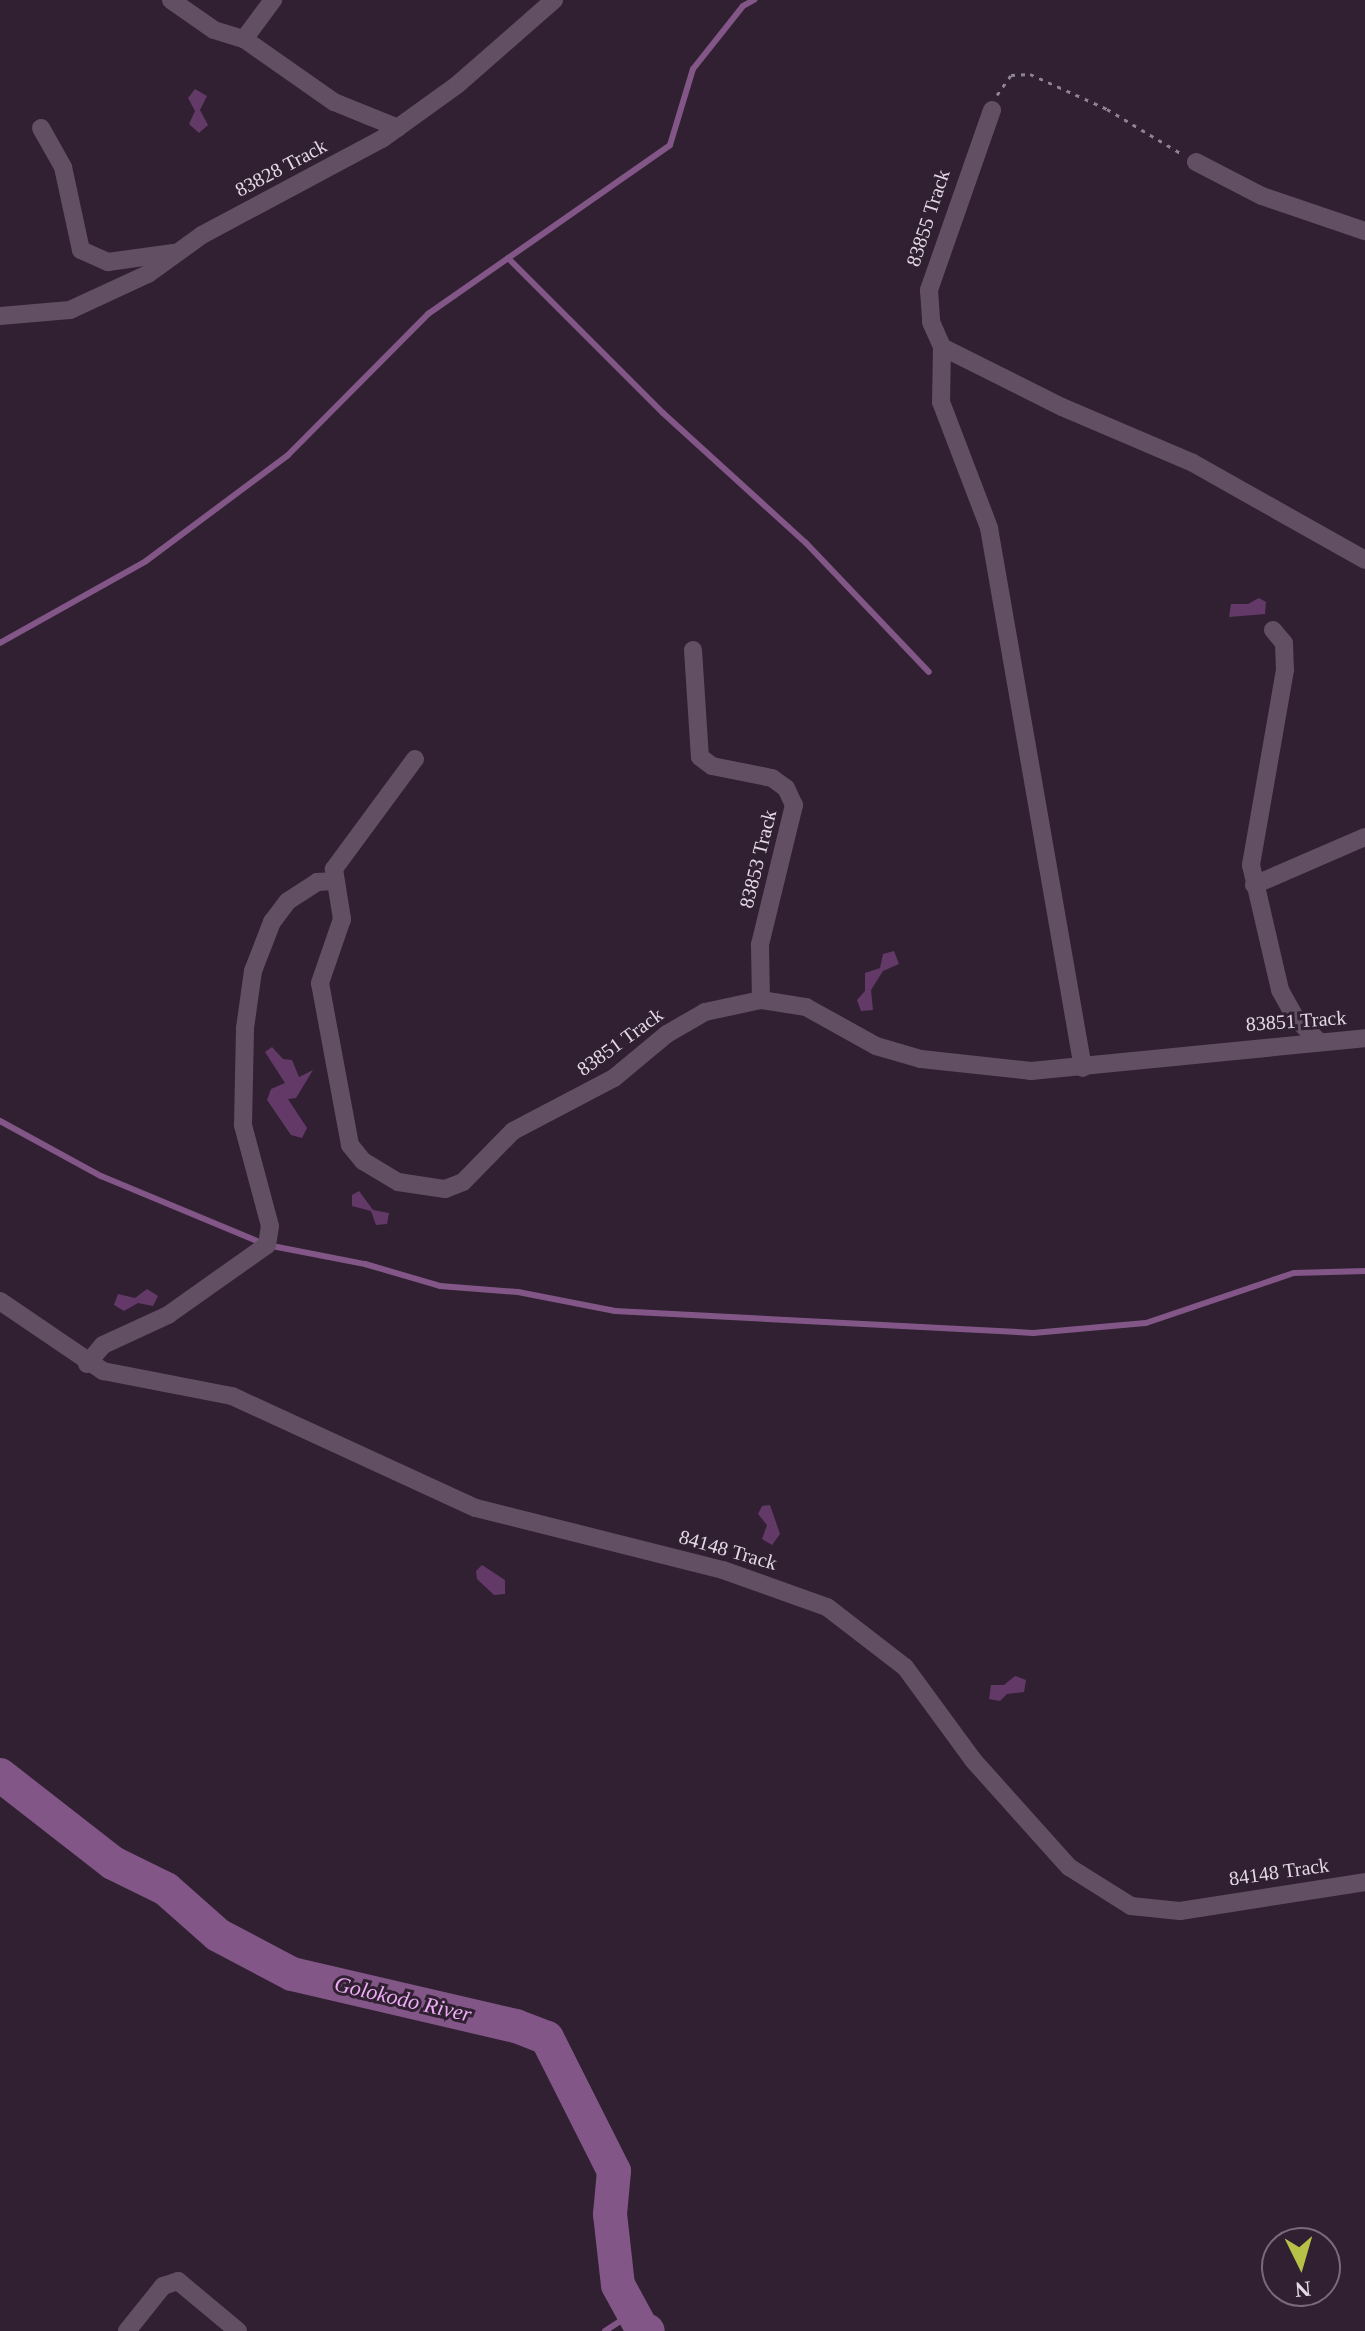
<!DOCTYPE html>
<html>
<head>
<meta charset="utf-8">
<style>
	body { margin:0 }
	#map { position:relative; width:1365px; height:2331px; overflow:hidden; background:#302032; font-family:Georgia,serif }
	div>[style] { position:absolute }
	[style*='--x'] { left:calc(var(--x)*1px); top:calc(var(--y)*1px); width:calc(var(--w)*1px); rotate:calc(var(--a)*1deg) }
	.stream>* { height:6px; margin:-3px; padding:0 3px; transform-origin:3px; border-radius:3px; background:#825687 }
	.river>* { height:34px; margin:-17px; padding:0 17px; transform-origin:17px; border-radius:17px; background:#825687 }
	.building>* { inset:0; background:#633968 }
	.path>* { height:3px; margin-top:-1.5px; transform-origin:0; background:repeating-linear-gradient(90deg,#908391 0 4px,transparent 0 10px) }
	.street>* { height:18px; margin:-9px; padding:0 9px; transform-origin:9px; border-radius:9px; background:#624f64 }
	span { translate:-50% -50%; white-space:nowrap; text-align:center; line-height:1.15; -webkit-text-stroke:6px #302032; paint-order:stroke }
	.street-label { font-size:20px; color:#e4d9e5 }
	.water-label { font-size:22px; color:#eeadf6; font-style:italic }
	.north { position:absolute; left:1261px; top:2227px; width:80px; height:80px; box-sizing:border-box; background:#302032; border:2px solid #786a7a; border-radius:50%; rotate:175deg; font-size:22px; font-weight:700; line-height:32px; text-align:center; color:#e4d9e5 }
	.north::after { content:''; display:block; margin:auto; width:28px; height:36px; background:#b8c147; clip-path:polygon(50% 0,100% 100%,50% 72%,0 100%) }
</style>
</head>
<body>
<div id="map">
	<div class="stream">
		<i style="--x:508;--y:258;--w:219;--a:45"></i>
		<i style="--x:663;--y:413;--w:193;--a:42.3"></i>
		<i style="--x:806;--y:543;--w:178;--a:46.4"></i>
		<i style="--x:0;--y:643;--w:167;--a:-29.3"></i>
		<i style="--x:146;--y:561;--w:177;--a:-36.7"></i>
		<i style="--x:288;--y:455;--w:199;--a:-45.2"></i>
		<i style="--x:428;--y:314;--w:295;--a:-34.9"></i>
		<i style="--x:670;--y:145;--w:79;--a:-73.2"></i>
		<i style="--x:693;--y:69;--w:80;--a:-51.6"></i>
		<i style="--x:743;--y:6;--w:13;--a:-29"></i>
		<i style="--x:0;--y:1121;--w:115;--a:28.6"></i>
		<i style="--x:101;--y:1176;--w:180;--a:22.6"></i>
		<i style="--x:267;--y:1245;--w:100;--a:11"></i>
		<i style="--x:365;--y:1264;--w:78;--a:16.3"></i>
		<i style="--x:440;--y:1286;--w:78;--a:4.4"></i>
		<i style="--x:518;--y:1292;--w:99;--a:11.1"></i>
		<i style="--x:615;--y:1311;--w:419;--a:3"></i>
		<i style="--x:1033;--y:1333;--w:113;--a:-5.1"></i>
		<i style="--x:1146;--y:1323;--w:156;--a:-18.7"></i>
		<i style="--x:1294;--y:1273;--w:71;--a:-1.6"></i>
		<i style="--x:605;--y:2331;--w:33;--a:-33"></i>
	</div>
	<div class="river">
		<i style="--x:0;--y:1775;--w:143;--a:37.9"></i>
		<i style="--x:113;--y:1863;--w:59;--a:26.1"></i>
		<i style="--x:166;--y:1889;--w:69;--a:41.5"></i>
		<i style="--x:218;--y:1935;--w:84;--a:27.8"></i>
		<i style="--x:292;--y:1974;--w:230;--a:13.1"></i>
		<i style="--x:516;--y:2026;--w:33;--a:21"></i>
		<i style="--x:547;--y:2038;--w:149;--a:63.3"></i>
		<i style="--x:614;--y:2171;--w:43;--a:95.3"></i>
		<i style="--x:610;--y:2214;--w:71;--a:83.6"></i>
		<i style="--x:618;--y:2285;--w:50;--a:61.4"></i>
		<i style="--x:642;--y:2329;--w:6;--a:18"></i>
	</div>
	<div class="building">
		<i style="clip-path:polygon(195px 89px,207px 96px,200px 110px,208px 125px,199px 133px,189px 124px,195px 111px,188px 98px)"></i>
		<i style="clip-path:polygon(1259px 598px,1266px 602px,1265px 614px,1229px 617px,1231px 604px,1248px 604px)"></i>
		<i style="clip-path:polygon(894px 951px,899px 964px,883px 971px,871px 990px,873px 1010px,861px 1011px,857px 1000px,865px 991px,865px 973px,880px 968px,883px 954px)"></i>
		<i style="clip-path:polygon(272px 1047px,283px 1059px,292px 1060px,299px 1077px,313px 1070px,296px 1098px,288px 1099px,307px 1128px,302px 1138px,291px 1135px,267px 1100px,271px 1089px,285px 1083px,265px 1052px)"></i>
		<i style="clip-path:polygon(359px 1191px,373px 1210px,389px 1213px,387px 1224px,376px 1225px,371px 1211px,352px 1206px,352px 1195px)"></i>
		<i style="clip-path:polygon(147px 1289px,158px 1296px,153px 1306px,138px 1303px,124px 1311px,114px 1305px,118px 1294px,135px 1298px)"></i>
		<i style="clip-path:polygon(770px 1505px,780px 1534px,772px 1545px,762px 1539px,767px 1525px,758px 1514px,762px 1506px)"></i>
		<i style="clip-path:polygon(482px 1565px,505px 1580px,505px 1594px,494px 1595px,477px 1579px,476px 1571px)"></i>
		<i style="clip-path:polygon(1015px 1676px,1026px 1680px,1024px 1692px,1007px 1694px,1000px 1701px,989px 1699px,991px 1685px,1004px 1685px)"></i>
	</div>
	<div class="path">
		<i style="--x:997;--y:95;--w:24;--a:-55"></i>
		<i style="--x:1011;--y:75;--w:19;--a:-3"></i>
		<i style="--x:1030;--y:74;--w:85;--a:24.4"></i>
		<i style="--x:1107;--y:109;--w:87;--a:31"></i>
	</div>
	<div class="street">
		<i style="--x:171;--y:0;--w:52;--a:34.9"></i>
		<i style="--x:214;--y:30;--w:31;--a:17"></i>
		<i style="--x:244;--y:39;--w:110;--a:35"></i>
		<i style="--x:334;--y:102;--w:69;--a:22.1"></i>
		<i style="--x:244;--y:39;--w:49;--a:-53.4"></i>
		<i style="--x:992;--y:110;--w:191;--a:109.3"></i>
		<i style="--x:929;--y:290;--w:32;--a:86"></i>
		<i style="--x:931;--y:322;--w:27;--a:66"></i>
		<i style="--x:942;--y:347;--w:134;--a:26.6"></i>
		<i style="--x:1062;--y:407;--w:142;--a:23.1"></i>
		<i style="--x:1193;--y:463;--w:197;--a:29.4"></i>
		<i style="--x:41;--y:128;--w:45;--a:60.6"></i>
		<i style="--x:63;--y:167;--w:85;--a:77.8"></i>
		<i style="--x:81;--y:250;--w:30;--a:24"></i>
		<i style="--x:108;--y:262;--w:66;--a:-7.9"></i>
		<i style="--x:1196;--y:162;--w:74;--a:27.3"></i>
		<i style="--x:1262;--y:196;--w:109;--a:18.8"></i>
		<i style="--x:0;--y:316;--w:70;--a:-4.9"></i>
		<i style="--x:70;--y:310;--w:86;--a:-24.8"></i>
		<i style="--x:148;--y:274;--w:67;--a:-35.8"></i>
		<i style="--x:202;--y:235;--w:204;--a:-28.1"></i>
		<i style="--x:382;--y:139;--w:92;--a:-35.8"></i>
		<i style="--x:457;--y:85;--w:129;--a:-41.2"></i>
		<i style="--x:942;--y:347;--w:55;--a:91"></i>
		<i style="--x:941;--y:402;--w:135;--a:69.1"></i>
		<i style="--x:989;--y:528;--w:548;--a:80.13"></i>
		<i style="--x:1273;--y:630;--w:17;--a:50"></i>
		<i style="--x:1284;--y:643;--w:27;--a:88"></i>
		<i style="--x:1285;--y:670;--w:198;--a:99.9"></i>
		<i style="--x:1251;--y:865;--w:128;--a:76.9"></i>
		<i style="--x:1280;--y:990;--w:31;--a:61"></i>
		<i style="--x:1295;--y:1017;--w:35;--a:46"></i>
		<i style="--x:693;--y:650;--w:107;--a:86.3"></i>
		<i style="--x:700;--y:757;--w:15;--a:37"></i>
		<i style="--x:712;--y:766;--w:61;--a:11.3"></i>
		<i style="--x:772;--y:778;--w:17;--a:36"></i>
		<i style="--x:786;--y:788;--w:19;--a:65"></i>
		<i style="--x:794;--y:805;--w:144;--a:103.7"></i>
		<i style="--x:760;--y:945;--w:55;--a:89"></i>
		<i style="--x:415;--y:759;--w:137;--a:126.4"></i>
		<i style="--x:334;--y:869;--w:51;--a:80.9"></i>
		<i style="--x:342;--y:919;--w:68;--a:109"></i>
		<i style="--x:320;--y:983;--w:165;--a:79.5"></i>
		<i style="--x:350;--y:1145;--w:21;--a:51"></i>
		<i style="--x:363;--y:1161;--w:41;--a:31"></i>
		<i style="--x:398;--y:1182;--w:48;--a:8.5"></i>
		<i style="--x:445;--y:1189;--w:19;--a:-21"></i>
		<i style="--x:463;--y:1182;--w:71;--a:-45.6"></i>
		<i style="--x:513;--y:1131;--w:114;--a:-27.7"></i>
		<i style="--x:614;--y:1078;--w:69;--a:-39.7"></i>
		<i style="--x:667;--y:1034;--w:44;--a:-30.1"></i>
		<i style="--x:705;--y:1012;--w:57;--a:-12.1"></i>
		<i style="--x:761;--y:1000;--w:46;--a:8.8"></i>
		<i style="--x:806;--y:1007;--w:80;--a:29.1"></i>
		<i style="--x:876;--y:1046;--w:47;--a:16.1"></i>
		<i style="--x:921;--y:1059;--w:111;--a:6.2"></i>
		<i style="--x:1031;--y:1071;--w:336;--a:-5.6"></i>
		<i style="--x:1254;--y:885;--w:121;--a:-23.4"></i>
		<i style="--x:0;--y:1301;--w:125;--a:34.2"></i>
		<i style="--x:103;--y:1371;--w:131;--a:11"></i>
		<i style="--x:232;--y:1396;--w:268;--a:24.7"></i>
		<i style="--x:476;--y:1508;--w:255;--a:14.1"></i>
		<i style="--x:723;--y:1570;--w:110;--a:19.6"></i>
		<i style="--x:827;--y:1607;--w:98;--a:37.6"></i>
		<i style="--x:905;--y:1667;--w:115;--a:53.8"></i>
		<i style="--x:973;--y:1760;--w:144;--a:48.1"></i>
		<i style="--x:1069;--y:1867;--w:73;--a:32.2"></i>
		<i style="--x:1131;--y:1906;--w:49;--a:5.8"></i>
		<i style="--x:1180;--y:1911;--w:187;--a:-8.9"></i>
		<i style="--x:87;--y:1364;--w:25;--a:-50"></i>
		<i style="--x:103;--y:1345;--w:72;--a:-24.8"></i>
		<i style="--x:168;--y:1315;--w:121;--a:-35.3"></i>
		<i style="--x:267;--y:1245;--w:19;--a:-81"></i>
		<i style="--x:270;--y:1226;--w:105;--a:-105"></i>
		<i style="--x:243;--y:1125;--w:97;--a:-88.8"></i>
		<i style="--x:245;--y:1028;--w:58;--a:-82"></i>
		<i style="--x:253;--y:971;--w:53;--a:-68.8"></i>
		<i style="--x:272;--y:922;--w:26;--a:-53"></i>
		<i style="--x:288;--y:901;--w:35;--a:-33"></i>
		<i style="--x:317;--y:882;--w:17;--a:-3"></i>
		<i style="--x:127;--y:2331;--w:58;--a:-51.3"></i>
		<i style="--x:163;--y:2286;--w:16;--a:-18"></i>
		<i style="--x:178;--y:2281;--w:78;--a:39.8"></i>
	</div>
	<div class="street-label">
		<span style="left:281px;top:168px;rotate:-28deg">83828 Track</span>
		<span style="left:928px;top:218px;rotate:-72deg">83855 Track</span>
		<span style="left:758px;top:859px;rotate:-76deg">83853 Track</span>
		<span style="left:1296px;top:1021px;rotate:-4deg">83851 Track</span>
		<span style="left:620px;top:1042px;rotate:-36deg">83851 Track</span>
		<span style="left:728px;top:1550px;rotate:16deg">84148 Track</span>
		<span style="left:1279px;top:1872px;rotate:-8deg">84148 Track</span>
	</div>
	<div class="water-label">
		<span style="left:403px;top:1999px;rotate:13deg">Golokodo River</span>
	</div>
	<div class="north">N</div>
</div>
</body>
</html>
